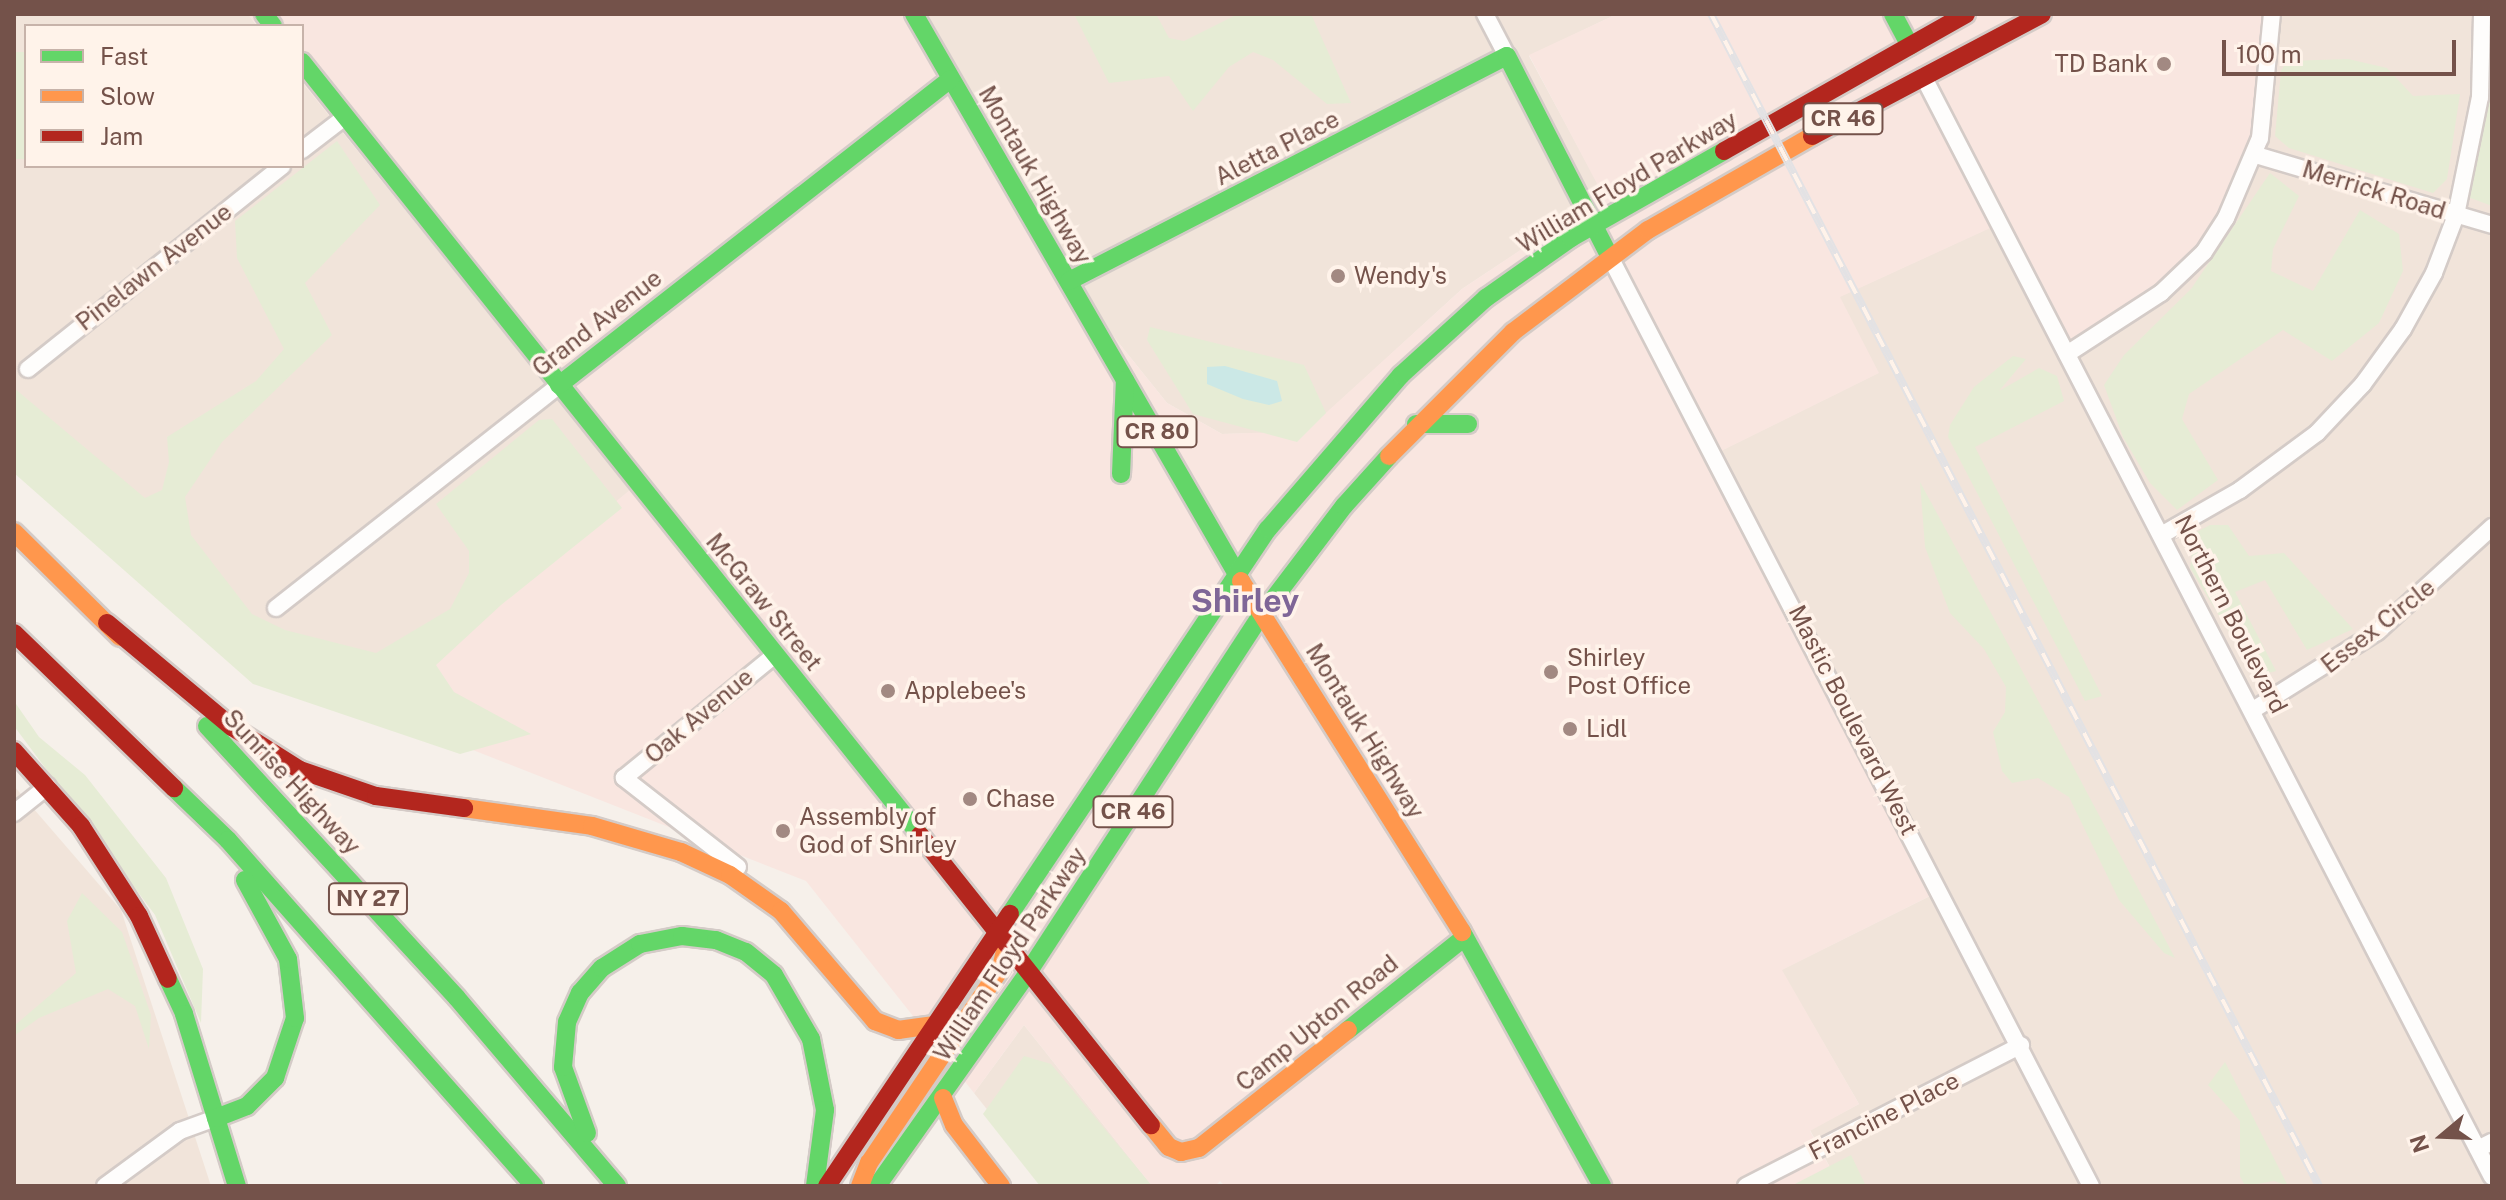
<!DOCTYPE html>
<html>
<head>
<meta charset="utf-8">
<style>
	body { margin:0 }
	#map { position:relative; width:2506px; height:1200px; overflow:hidden; background:#f6f0ea; font-family:"Public Sans",sans-serif }
	div>[style] { position:absolute }
	[style*='--x'] { left:calc(var(--x)*1px); top:calc(var(--y)*1px); width:calc(var(--w)*1px); rotate:calc(var(--a)*1deg) }
	.residential>* { inset:0; background:#f1e4da }
	.commercial>* { inset:0; background:#f9e6e0 }
	.green>* { inset:0; background:#e6ecd5; transform-origin:0 0 }
	.water>* { inset:0; background:#cbe8e6 }
	.roads { filter:drop-shadow(2px 0 #d4cbc7) drop-shadow(-2px 0 #d4cbc7) drop-shadow(0 2px #d4cbc7) drop-shadow(0 -2px #d4cbc7) }
	.street>* { height:16px; margin:-8px; padding:0 8px; transform-origin:8px; border-radius:8px; background:#fefdfc }
	.fast>* { height:18px; margin:-9px; padding:0 9px; transform-origin:9px; border-radius:9px; background:#63d668 }
	.slow>* { height:18px; margin:-9px; padding:0 9px; transform-origin:9px; border-radius:9px; background:#ff974d }
	.jam>* { height:18px; margin:-9px; padding:0 9px; transform-origin:9px; border-radius:9px; background:#b3261e }
	.rail>* { height:8px; margin-top:-4px; transform-origin:0; background:repeating-linear-gradient(90deg,#fff3ea 0 15px,#e3e2e4 0 30px); box-sizing:border-box; border-block:2px solid #e3e2e4 }
	.dots>* { width:22px; height:22px; translate:-50% -50%; box-sizing:border-box; border:4px solid #fff3ea; border-radius:50% }
	span { translate:-50% -50%; white-space:nowrap; text-align:center; line-height:1.15; -webkit-text-stroke:7px #fff3ea; paint-order:stroke }
	.shield-label span { padding:2px 6px; background:#fff3ea; border:2px solid; border-radius:6px; -webkit-text-stroke-width:0 }
	.shield-label { font-size:22px; color:#74524a; font-weight:700 }
	.poi-label { font-size:24px; color:#74524a }
	.right { translate:-100% -50%; text-align:right }
	.left { translate:0 -50%; text-align:left }
	.street-label { font-size:24px; color:#74524a }
	.district-label { font-size:32px; color:#7f6697; font-weight:700 }
	.frame { position:absolute; inset:0; border:16px solid #74524a; pointer-events:none }
	.legend { position:absolute; left:24px; top:24px; width:280px; height:144px; box-sizing:border-box; background:#fff3ea; border:2px solid #c7b3aa; margin:0; padding:10px 14px; list-style:none; font-size:24px; color:#74524a }
	.legend li { display:flex; align-items:center; gap:16px; height:40px }
	.legend b { width:40px; border:2px solid #c7b3aa }
	.north { position:absolute; left:2402px; top:1096px; width:80px; height:80px; -webkit-text-stroke:6px #fff3ea; paint-order:stroke; rotate:251deg; font-size:22px; font-weight:700; line-height:32px; text-align:center; color:#74524a }
	.north::after { content:''; display:block; margin:auto; width:28px; height:36px; background:#74524a; clip-path:polygon(50% 0,100% 100%,50% 72%,0 100%) }
	.scale { position:absolute; left:2222px; top:40px; width:234px; height:36px; box-sizing:border-box; border:4px solid #74524a; border-top:0; padding-left:10px; font-size:24px; line-height:28px; white-space:nowrap; color:#74524a; -webkit-text-stroke:6px #fff3ea; paint-order:stroke }
</style>
</head>
<body>
<div id="map">
	<div class="residential">
		<i style="clip-path:polygon(14px 14px,248px 14px,257px 26px,26px 26px,26px 166px,302px 166px,302px 82px,631px 490px,366px 708px,14px 460px)"></i>
		<i style="clip-path:polygon(914px 14px,1617px 14px,1529px 56px,1604px 195px,1462px 289px,1306px 432px,1222px 434px,1167px 403px,1069px 281px)"></i>
		<i style="clip-path:polygon(2272px 14px,2492px 14px,2492px 1186px,1840px 1186px,1810px 1130px,1859px 1104px,1781px 970px,1930px 896px,1702px 460px,1878px 373px,1839px 297px,2000px 223px)"></i>
		<i style="clip-path:polygon(14px 786px,121px 910px,211px 1186px,14px 1186px)"></i>
		<i style="clip-path:polygon(1024px 1025px,1152px 1186px,1048px 1186px,974px 1093px)"></i>
	</div>
	<div class="commercial">
		<i style="clip-path:polygon(248px 14px,914px 14px,1069px 281px,1167px 403px,1222px 434px,1306px 431px,1462px 289px,1603px 195px,1529px 55px,1617px 14px,2272px 14px,2260px 138px,2204px 252px,2067px 354px,1999px 224px,1840px 297px,1879px 373px,1703px 460px,1930px 896px,1782px 970px,1859px 1104px,1810px 1131px,1840px 1186px,1225px 1186px,1220px 1181px,1215px 1186px,1152px 1186px,1024px 1025px,974px 1093px,806px 881px,366px 708px,631px 489px,302px 82px,302px 26px,257px 26px)"></i>
	</div>
	<div class="green">
		<i style="clip-path:polygon(1074px 14px,1156px 14px,1169px 38px,1184px 41px,1238px 14px,1311px 14px,1351px 103px,1327px 104px,1273px 60px,1253px 52px,1229px 67px,1193px 111px,1169px 76px,1109px 83px)"></i>
		<i style="left:26px;top:52px;width:107px;height:12px;rotate:90deg"></i>
		<i style="clip-path:polygon(2348px 59px,2387px 68px,2413px 96px,2460px 94px,2447px 179px,2433px 193px,2289px 148px,2275px 136px,2281px 71px,2287px 61px)"></i>
		<i style="clip-path:polygon(2492px 81px,2492px 206px,2468px 197px)"></i>
		<i style="clip-path:polygon(337px 141px,380px 205px,305px 283px,332px 335px,222px 442px,185px 497px,191px 535px,252px 614px,285px 630px,376px 653px,450px 609px,469px 573px,469px 551px,436px 504px,539px 420px,552px 419px,622px 508px,501px 605px,436px 665px,454px 692px,531px 734px,460px 754px,253px 684px,14px 473px,14px 388px,145px 498px,162px 490px,169px 462px,167px 437px,256px 381px,284px 349px,237px 258px,235px 221px)"></i>
		<i style="clip-path:polygon(2270px 173px,2299px 196px,2273px 249px,2271px 271px,2313px 291px,2360px 210px,2399px 234px,2403px 271px,2379px 323px,2332px 361px,2283px 330px,2189px 394px,2182px 419px,2218px 480px,2177px 510px,2150px 483px,2123px 437px,2104px 385px,2124px 355px,2191px 289px)"></i>
		<i style="clip-path:polygon(1150px 327px,1304px 365px,1326px 413px,1297px 442px,1193px 414px,1147px 340px)"></i>
		<i style="clip-path:polygon(2013px 356px,2026px 359px,1999px 391px,2039px 368px,2057px 376px,2064px 401px,1975px 447px,2102px 696px,2085px 701px,1948px 437px,1950px 425px,1974px 387px)"></i>
		<i style="clip-path:polygon(1920px 482px,2009px 646px,2175px 958px,2164px 953px,2119px 900px,2069px 797px,2038px 778px,2012px 783px,2002px 771px,1993px 732px,2005px 712px,2006px 687px,1984px 649px,1950px 613px,1925px 547px)"></i>
		<i style="clip-path:polygon(2210px 525px,2228px 525px,2249px 556px,2284px 553px,2353px 629px,2307px 650px,2265px 580px,2235px 592px,2276px 671px,2256px 676px,2190px 568px,2195px 533px)"></i>
		<i style="clip-path:polygon(14px 701px,39px 737px,85px 775px,166px 878px,203px 969px,201px 1023px,155px 915px,14px 726px)"></i>
		<i style="clip-path:polygon(82px 893px,122px 932px,151px 1015px,149px 1049px,135px 1006px,108px 989px,39px 1018px,14px 1036px,14px 1026px,76px 973px,67px 921px)"></i>
		<i style="clip-path:polygon(1024px 1056px,1051px 1064px,1152px 1186px,1040px 1186px,983px 1114px)"></i>
		<i style="clip-path:polygon(2225px 1062px,2288px 1186px,2289px 1186px,2274px 1181px,2245px 1186px,2240px 1176px,2240px 1121px,2208px 1085px)"></i>
		<i style="clip-path:polygon(1851px 1155px,1866px 1186px,1791px 1186px)"></i>
	</div>
	<div class="water">
		<i style="clip-path:polygon(1225px 366px,1277px 381px,1282px 401px,1269px 405px,1243px 399px,1207px 384px,1207px 367px)"></i>
	</div>
	<div class="roads">
		<div class="street">
			<i style="--x:1485;--y:14;--w:47;--a:62.4"></i>
			<i style="--x:1923;--y:76;--w:1239;--a:62.67"></i>
			<i style="--x:302;--y:150;--w:54;--a:-37.5"></i>
			<i style="--x:2256;--y:155;--w:246;--a:16.5"></i>
			<i style="--x:1610;--y:257;--w:1046;--a:62.63"></i>
			<i style="--x:2067;--y:354;--w:112;--a:-33"></i>
			<i style="--x:2161;--y:293;--w:59;--a:-43.6"></i>
			<i style="--x:2204;--y:252;--w:40;--a:-57.1"></i>
			<i style="--x:2226;--y:218;--w:87;--a:-67"></i>
			<i style="--x:2260;--y:138;--w:125;--a:-84.5"></i>
			<i style="--x:28;--y:369;--w:325;--a:-38.6"></i>
			<i style="--x:2163;--y:534;--w:89;--a:-29.7"></i>
			<i style="--x:2240;--y:490;--w:96;--a:-36.5"></i>
			<i style="--x:2317;--y:433;--w:67;--a:-46.8"></i>
			<i style="--x:2363;--y:384;--w:68;--a:-54"></i>
			<i style="--x:2403;--y:329;--w:64;--a:-61"></i>
			<i style="--x:2434;--y:273;--w:62;--a:-69.2"></i>
			<i style="--x:2456;--y:215;--w:120;--a:-78.5"></i>
			<i style="--x:2480;--y:97;--w:83;--a:-88.6"></i>
			<i style="--x:276;--y:608;--w:360;--a:-38.2"></i>
			<i style="--x:2253;--y:710;--w:146;--a:-32.2"></i>
			<i style="--x:2377;--y:632;--w:156;--a:-42.4"></i>
			<i style="--x:14;--y:813;--w:43;--a:-38.5"></i>
			<i style="--x:738;--y:867;--w:145;--a:-142"></i>
			<i style="--x:624;--y:778;--w:195;--a:-39.2"></i>
			<i style="--x:2478;--y:1149;--w:16;--a:-27"></i>
			<i style="--x:105;--y:1186;--w:93;--a:-36.3"></i>
			<i style="--x:180;--y:1131;--w:38;--a:-20"></i>
			<i style="--x:1746;--y:1186;--w:309;--a:-27.1"></i>
		</div>
		<div class="fast">
			<i style="--x:264;--y:14;--w:15;--a:53"></i>
			<i style="--x:914;--y:14;--w:655;--a:60.03"></i>
			<i style="--x:1893;--y:14;--w:36;--a:62"></i>
			<i style="--x:302;--y:62;--w:990;--a:51.36"></i>
			<i style="--x:1069;--y:281;--w:492;--a:-27.2"></i>
			<i style="--x:1507;--y:56;--w:226;--a:62.9"></i>
			<i style="--x:559;--y:385;--w:497;--a:-38"></i>
			<i style="--x:1416;--y:424;--w:52;--a:0"></i>
			<i style="--x:1121;--y:474;--w:94;--a:-87.6"></i>
			<i style="--x:207;--y:726;--w:369;--a:47.4"></i>
			<i style="--x:457;--y:998;--w:247;--a:49.6"></i>
			<i style="--x:174;--y:788;--w:75;--a:43.9"></i>
			<i style="--x:228;--y:840;--w:462;--a:48.5"></i>
			<i style="--x:1010;--y:914;--w:463;--a:-56.2"></i>
			<i style="--x:1268;--y:529;--w:203;--a:-49.2"></i>
			<i style="--x:1401;--y:375;--w:115;--a:-42.2"></i>
			<i style="--x:1486;--y:298;--w:104;--a:-35.2"></i>
			<i style="--x:1571;--y:238;--w:176;--a:-29.6"></i>
			<i style="--x:1462;--y:932;--w:290;--a:61.1"></i>
			<i style="--x:168;--y:979;--w:38;--a:65"></i>
			<i style="--x:184;--y:1014;--w:180;--a:72.9"></i>
			<i style="--x:1348;--y:1030;--w:149;--a:-38.5"></i>
			<i style="--x:216;--y:1118;--w:33;--a:-21"></i>
			<i style="--x:247;--y:1106;--w:40;--a:-45"></i>
			<i style="--x:275;--y:1078;--w:63;--a:-71.6"></i>
			<i style="--x:295;--y:1018;--w:59;--a:-96.8"></i>
			<i style="--x:288;--y:959;--w:90;--a:-118.6"></i>
			<i style="--x:587;--y:1133;--w:70;--a:-110"></i>
			<i style="--x:563;--y:1067;--w:45;--a:-84.9"></i>
			<i style="--x:567;--y:1022;--w:32;--a:-66"></i>
			<i style="--x:580;--y:993;--w:33;--a:-49"></i>
			<i style="--x:602;--y:968;--w:45;--a:-32.3"></i>
			<i style="--x:640;--y:944;--w:43;--a:-10.8"></i>
			<i style="--x:682;--y:936;--w:34;--a:7"></i>
			<i style="--x:716;--y:940;--w:32;--a:22"></i>
			<i style="--x:746;--y:952;--w:36;--a:39"></i>
			<i style="--x:774;--y:975;--w:74;--a:60"></i>
			<i style="--x:811;--y:1039;--w:72;--a:78.8"></i>
			<i style="--x:825;--y:1110;--w:77;--a:97.5"></i>
			<i style="--x:877;--y:1186;--w:263;--a:-54.7"></i>
			<i style="--x:1029;--y:971;--w:426;--a:-56.9"></i>
			<i style="--x:1262;--y:614;--w:136;--a:-52.8"></i>
			<i style="--x:1344;--y:506;--w:67;--a:-48"></i>
		</div>
		<div class="slow">
			<i style="--x:1389;--y:456;--w:175;--a:-45"></i>
			<i style="--x:1513;--y:332;--w:169;--a:-37.1"></i>
			<i style="--x:1648;--y:230;--w:189;--a:-29.8"></i>
			<i style="--x:14;--y:532;--w:149;--a:44.7"></i>
			<i style="--x:1241;--y:581;--w:415;--a:57.8"></i>
			<i style="--x:464;--y:808;--w:129;--a:8"></i>
			<i style="--x:592;--y:826;--w:93;--a:16.3"></i>
			<i style="--x:681;--y:852;--w:54;--a:25.1"></i>
			<i style="--x:730;--y:875;--w:62;--a:35.2"></i>
			<i style="--x:781;--y:911;--w:145;--a:49.5"></i>
			<i style="--x:875;--y:1021;--w:25;--a:21"></i>
			<i style="--x:898;--y:1030;--w:35;--a:-8"></i>
			<i style="--x:943;--y:1098;--w:29;--a:68"></i>
			<i style="--x:954;--y:1125;--w:77;--a:52.4"></i>
			<i style="--x:1151;--y:1125;--w:28;--a:51"></i>
			<i style="--x:1169;--y:1147;--w:13;--a:23"></i>
			<i style="--x:1181;--y:1152;--w:18;--a:-13"></i>
			<i style="--x:1199;--y:1148;--w:190;--a:-38.4"></i>
			<i style="--x:860;--y:1186;--w:25;--a:-69"></i>
			<i style="--x:869;--y:1163;--w:235;--a:-55.9"></i>
			<i style="--x:1001;--y:968;--w:26;--a:-77"></i>
		</div>
		<div class="jam">
			<i style="--x:1812;--y:136;--w:260;--a:-27.9"></i>
			<i style="--x:1724;--y:151;--w:278;--a:-29.5"></i>
			<i style="--x:107;--y:623;--w:163;--a:39.8"></i>
			<i style="--x:232;--y:727;--w:80;--a:32.3"></i>
			<i style="--x:300;--y:770;--w:80;--a:18.9"></i>
			<i style="--x:376;--y:796;--w:89;--a:7.8"></i>
			<i style="--x:14;--y:633;--w:223;--a:44.1"></i>
			<i style="--x:14;--y:751;--w:101;--a:48.2"></i>
			<i style="--x:81;--y:826;--w:107;--a:57.2"></i>
			<i style="--x:139;--y:916;--w:69;--a:65.3"></i>
			<i style="--x:920;--y:835;--w:371;--a:51.5"></i>
			<i style="--x:827;--y:1186;--w:328;--a:-56.1"></i>
		</div>
	</div>
	<div class="rail">
		<i style="--x:1711;--y:14;--w:1320;--a:62.58"></i>
	</div>
	<div class="dots">
		<i style="left:2164px;top:64px;background:#a28982"></i>
		<i style="left:1338px;top:276px;background:#a28982"></i>
		<i style="left:1551px;top:672px;background:#a28982"></i>
		<i style="left:888px;top:691px;background:#a28982"></i>
		<i style="left:1570px;top:729px;background:#a28982"></i>
		<i style="left:970px;top:799px;background:#a28982"></i>
		<i style="left:783px;top:831px;background:#a28982"></i>
	</div>
	<div class="shield-label">
		<span style="left:1843px;top:119px">CR 46</span>
		<span style="left:1157px;top:432px">CR 80</span>
		<span style="left:1133px;top:812px">CR 46</span>
		<span style="left:368px;top:899px">NY 27</span>
	</div>
	<div class="poi-label">
		<span class="right" style="left:2148px;top:64px">TD Bank</span>
		<span class="left" style="left:1354px;top:276px">Wendy's</span>
		<span class="left" style="left:1567px;top:672px">Shirley<br>Post Office</span>
		<span class="left" style="left:904px;top:691px">Applebee's</span>
		<span class="left" style="left:1586px;top:729px">Lidl</span>
		<span class="left" style="left:986px;top:799px">Chase</span>
		<span class="left" style="left:799px;top:831px">Assembly of<br>God of Shirley</span>
	</div>
	<div class="street-label">
		<span style="left:1277px;top:148px;rotate:-27deg">Aletta Place</span>
		<span style="left:1035px;top:175px;rotate:60deg">Montauk Highway</span>
		<span style="left:1627px;top:182px;rotate:-31deg">William Floyd Parkway</span>
		<span style="left:2374px;top:190px;rotate:17deg">Merrick Road</span>
		<span style="left:154px;top:267px;rotate:-38deg">Pinelawn Avenue</span>
		<span style="left:597px;top:323px;rotate:-38deg">Grand Avenue</span>
		<span style="left:764px;top:602px;rotate:51deg">McGraw Street</span>
		<span style="left:2231px;top:614px;rotate:63deg">Northern Boulevard</span>
		<span style="left:2378px;top:626px;rotate:-38deg">Essex Circle</span>
		<span style="left:699px;top:716px;rotate:-40deg">Oak Avenue</span>
		<span style="left:1853px;top:720px;rotate:63deg">Mastic Boulevard West</span>
		<span style="left:1365px;top:731px;rotate:58deg">Montauk Highway</span>
		<span style="left:292px;top:782px;rotate:47deg">Sunrise Highway</span>
		<span style="left:1010px;top:954px;rotate:-56deg">William Floyd Parkway</span>
		<span style="left:1317px;top:1023px;rotate:-39deg">Camp Upton Road</span>
		<span style="left:1884px;top:1116px;rotate:-27deg">Francine Place</span>
	</div>
	<div class="district-label">
		<span style="left:1245px;top:601px">Shirley</span>
	</div>
	<div class="frame"></div>
	<ul class="legend">
	<li><b style="height:10px;background:#63d668"></b>Fast</li>
	<li><b style="height:10px;background:#ff974d"></b>Slow</li>
	<li><b style="height:10px;background:#b3261e"></b>Jam</li>
	</ul>
	<div class="north">N</div>
	<div class="scale">100 m</div>
</div>
</body>
</html>
